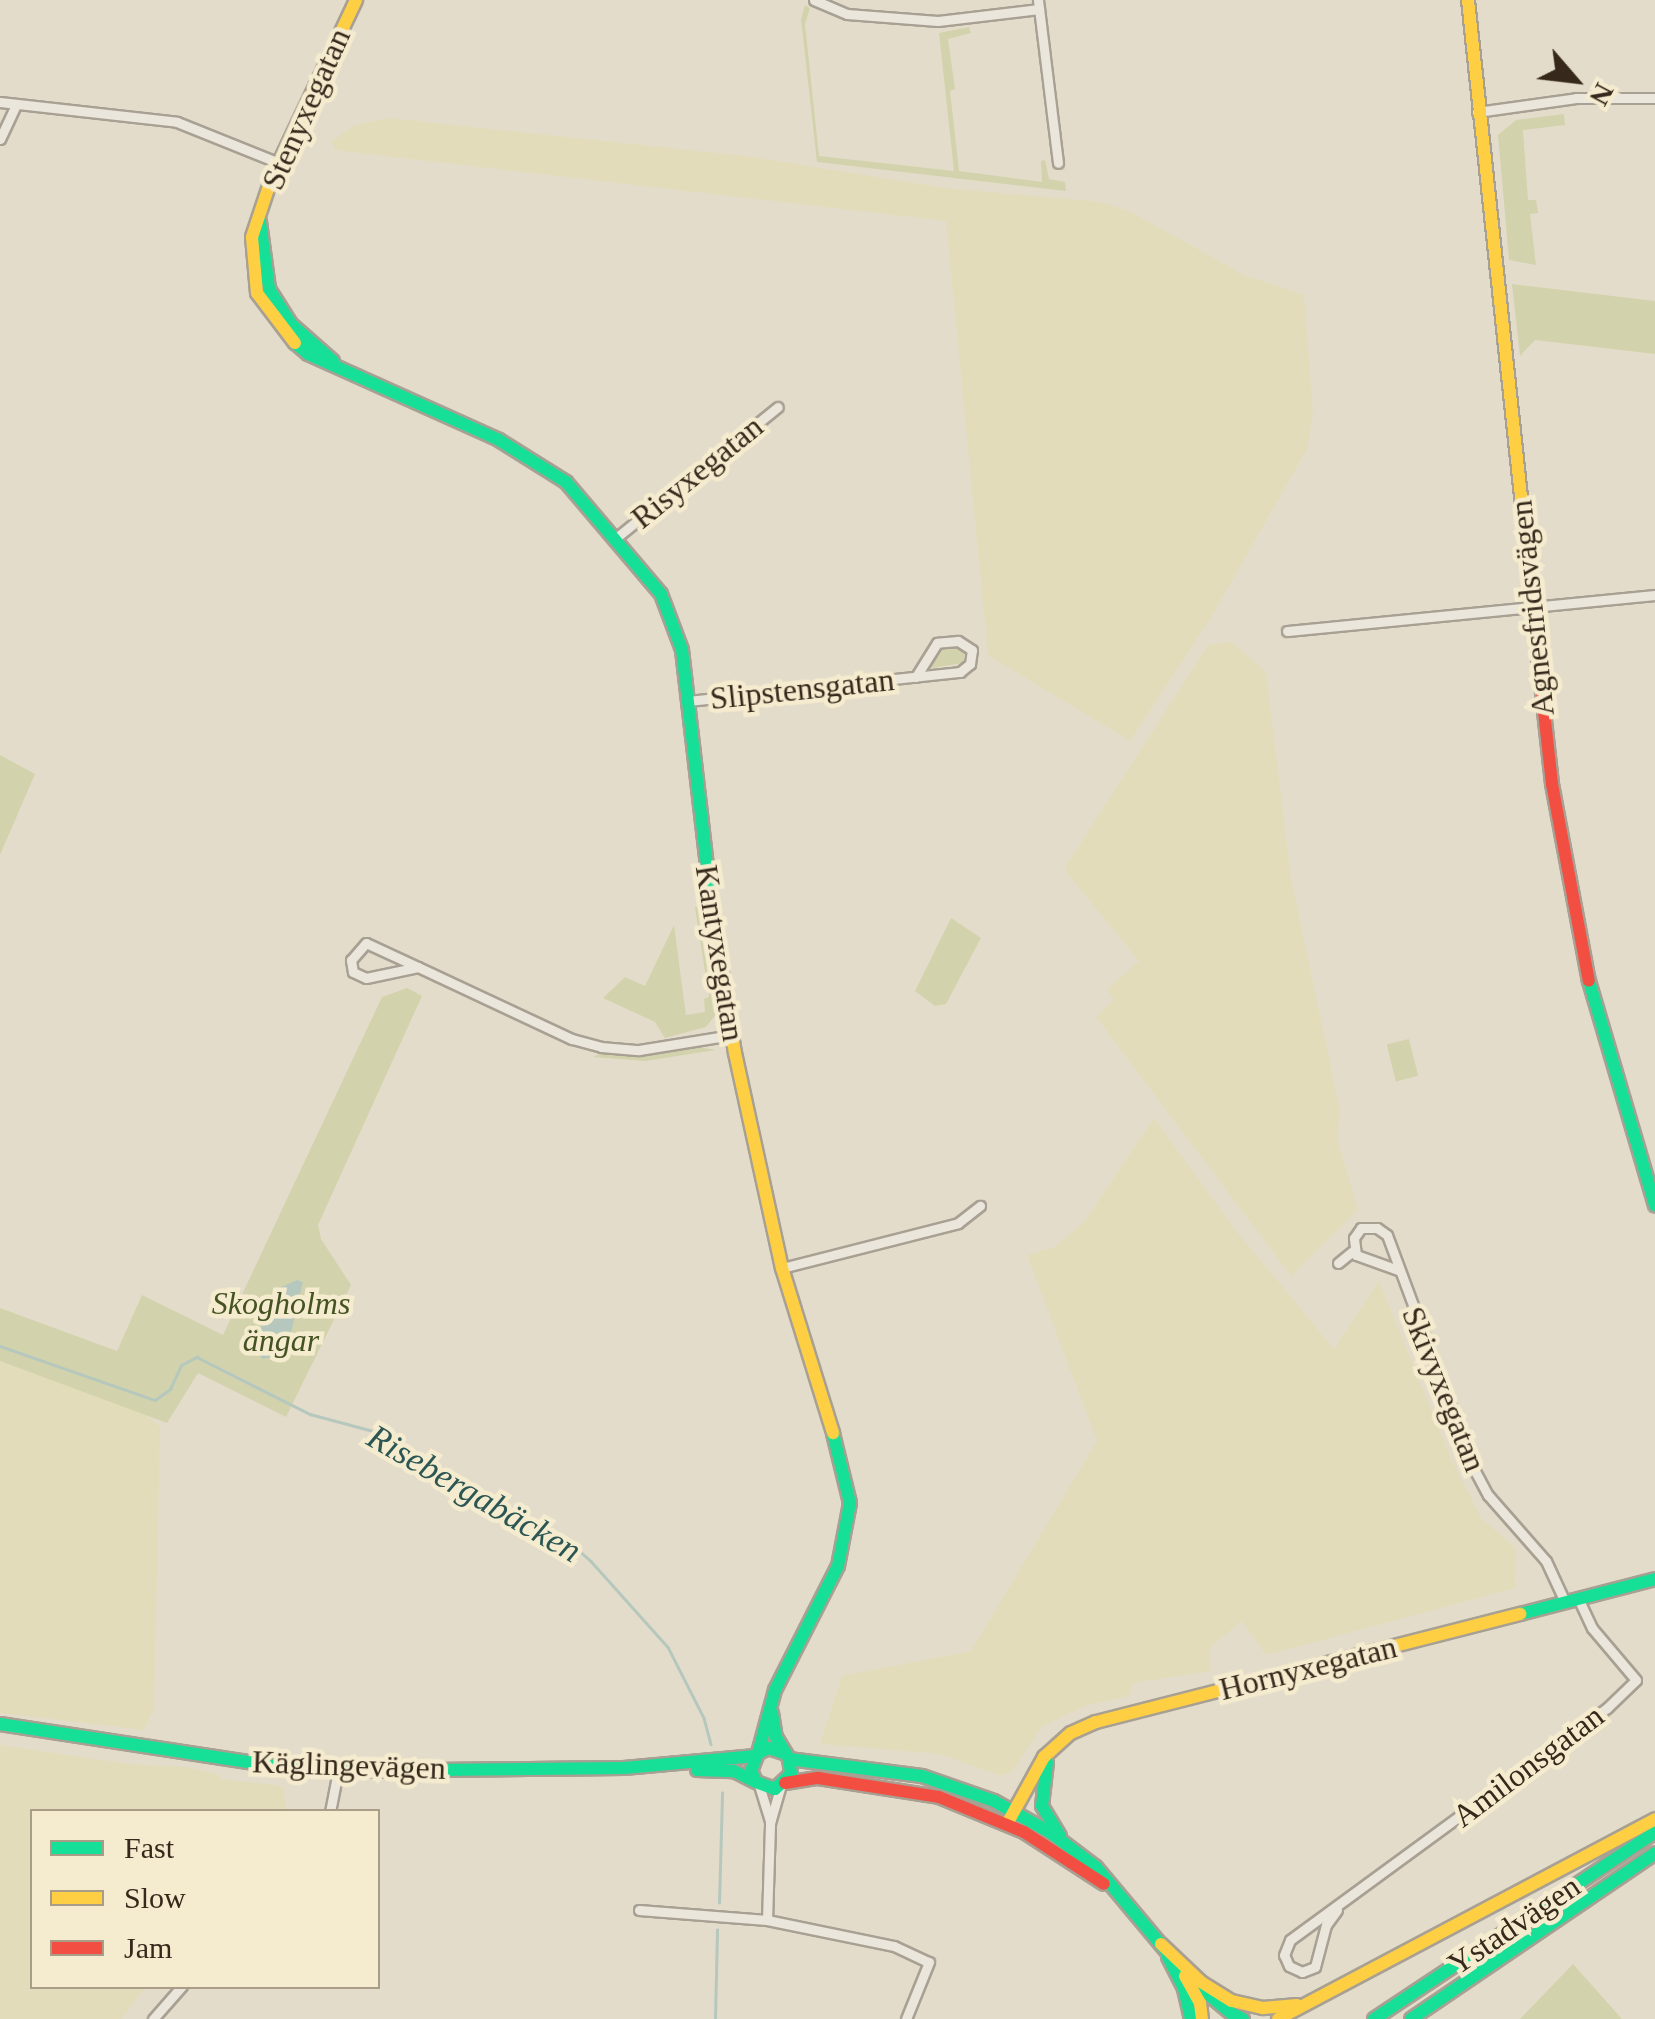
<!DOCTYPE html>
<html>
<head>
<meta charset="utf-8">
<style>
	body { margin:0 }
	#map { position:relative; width:1655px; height:2019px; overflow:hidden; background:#e4dcca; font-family:Georgia,serif }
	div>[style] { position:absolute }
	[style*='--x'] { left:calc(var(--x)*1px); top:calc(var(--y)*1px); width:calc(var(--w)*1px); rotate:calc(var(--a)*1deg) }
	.farmland>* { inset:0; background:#e3dcba }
	.green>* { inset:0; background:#d2d3ac; transform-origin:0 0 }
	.water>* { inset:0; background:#b6c8bd }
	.stream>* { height:2.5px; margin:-1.25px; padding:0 1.25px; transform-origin:1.25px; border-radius:1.25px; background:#b6c8bd }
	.roads { filter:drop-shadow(2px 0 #a8a093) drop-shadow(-2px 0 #a8a093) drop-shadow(0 2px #a8a093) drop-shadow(0 -2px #a8a093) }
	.street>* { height:9px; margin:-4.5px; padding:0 4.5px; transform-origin:4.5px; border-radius:4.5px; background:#ebe6dc }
	.fast>* { height:12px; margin:-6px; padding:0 6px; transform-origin:6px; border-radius:6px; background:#16e098 }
	.slow>* { height:12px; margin:-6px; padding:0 6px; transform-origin:6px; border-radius:6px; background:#ffcf43 }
	.jam>* { height:12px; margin:-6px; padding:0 6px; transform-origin:6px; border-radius:6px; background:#f24e42 }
	span { translate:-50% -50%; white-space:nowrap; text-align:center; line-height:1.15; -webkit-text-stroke:9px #f5ebce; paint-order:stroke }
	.street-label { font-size:32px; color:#36291c }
	.park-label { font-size:32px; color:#455222; font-style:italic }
	.water-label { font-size:35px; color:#2b5654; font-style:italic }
	.legend { position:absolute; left:30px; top:1809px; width:350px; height:180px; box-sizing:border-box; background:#f5ebce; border:2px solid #a99d87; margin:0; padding:12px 18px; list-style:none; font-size:30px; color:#36291c }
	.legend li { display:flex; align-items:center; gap:20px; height:50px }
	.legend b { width:50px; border:2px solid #a99d87 }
	.north { position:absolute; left:1525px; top:30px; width:100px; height:100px; -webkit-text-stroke:8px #f5ebce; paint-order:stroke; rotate:118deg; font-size:28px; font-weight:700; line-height:40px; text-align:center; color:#36291c }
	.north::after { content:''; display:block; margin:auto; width:35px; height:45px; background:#36291c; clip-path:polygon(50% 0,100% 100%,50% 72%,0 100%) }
</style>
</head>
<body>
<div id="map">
	<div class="farmland">
		<i style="clip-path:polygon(388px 118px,746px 156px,945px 188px,1101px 202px,1131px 212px,1244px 275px,1304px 295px,1313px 414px,1307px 449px,1210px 619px,1130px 741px,988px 655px,946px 221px,334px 150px,332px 141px,355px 125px)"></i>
		<i style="clip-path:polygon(1232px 642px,1266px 672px,1291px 879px,1340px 1110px,1337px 1139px,1358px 1210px,1291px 1276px,1096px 1017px,1114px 999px,1107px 989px,1139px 961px,1064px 869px,1208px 645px)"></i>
		<i style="clip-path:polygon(1154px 1118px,1237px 1232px,1334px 1349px,1379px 1281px,1452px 1461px,1481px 1518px,1516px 1548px,1515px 1588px,1266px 1655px,1242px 1621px,1209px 1648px,1211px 1671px,1133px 1683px,1129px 1696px,1088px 1705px,1041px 1727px,1013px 1771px,1001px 1776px,940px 1754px,820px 1744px,842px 1676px,971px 1651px,1097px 1441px,1027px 1255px,1054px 1247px,1084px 1222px)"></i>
		<i style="clip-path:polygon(0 1361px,144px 1413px,160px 1427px,154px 1708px,144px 1730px,0 1713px)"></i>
		<i style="clip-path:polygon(0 1745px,129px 1764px,186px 1767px,218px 1774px,220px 1779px,283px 1786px,286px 1811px,32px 1812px,32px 1986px,145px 1987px,122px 2019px,0 2019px)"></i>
	</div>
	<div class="green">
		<i style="clip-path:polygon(805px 5px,810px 8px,805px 24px,819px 156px,954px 171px,939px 33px,969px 27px,971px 33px,948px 39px,955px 89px,950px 91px,959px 171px,1042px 182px,1041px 161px,1045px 160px,1049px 179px,1065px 182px,1066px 191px,817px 162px,801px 19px)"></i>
		<i style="clip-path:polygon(1564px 114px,1565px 125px,1523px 130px,1528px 200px,1536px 200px,1538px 213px,1530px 214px,1536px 265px,1509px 260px,1498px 135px,1516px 120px)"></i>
		<i style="clip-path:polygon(1512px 284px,1655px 301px,1655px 354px,1535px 340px,1520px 356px)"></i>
		<i style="clip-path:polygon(954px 647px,965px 651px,963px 663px,926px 669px,936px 650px)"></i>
		<i style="clip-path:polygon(0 755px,35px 774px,0 855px)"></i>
		<i style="clip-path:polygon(699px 906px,717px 1013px,706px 1027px,665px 1038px,655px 1022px,603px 998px,625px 977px,645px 986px,674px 925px,686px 1015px,705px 1012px,704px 999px,709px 997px,695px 907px)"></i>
		<i style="clip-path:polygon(951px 918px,981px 938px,946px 1004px,935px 1006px,915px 991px)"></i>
		<i style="clip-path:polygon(407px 988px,422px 996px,318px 1225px,321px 1239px,351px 1285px,286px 1417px,198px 1373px,167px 1423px,0 1361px,0 1308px,117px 1351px,142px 1295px,223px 1335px,382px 997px)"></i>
		<i style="left:1409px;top:1039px;width:38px;height:23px;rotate:76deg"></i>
		<i style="clip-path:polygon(699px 1047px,716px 1050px,645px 1061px,593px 1057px,602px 1053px,651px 1055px)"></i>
		<i style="clip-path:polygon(1573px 1964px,1622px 2019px,1520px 2019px)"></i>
	</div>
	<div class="water">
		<i style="clip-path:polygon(297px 1280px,303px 1282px,286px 1354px,263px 1359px,251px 1347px,255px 1336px,271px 1313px,279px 1288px)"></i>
	</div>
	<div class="stream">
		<i style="--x:0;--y:1346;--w:164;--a:19.2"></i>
		<i style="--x:155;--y:1400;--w:19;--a:-36"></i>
		<i style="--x:170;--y:1389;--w:26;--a:-65"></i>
		<i style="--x:181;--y:1365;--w:18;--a:-27"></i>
		<i style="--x:197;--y:1357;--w:127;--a:26.8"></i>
		<i style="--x:310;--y:1414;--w:65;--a:15.1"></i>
		<i style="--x:373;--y:1431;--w:134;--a:33.5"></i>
		<i style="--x:485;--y:1505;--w:101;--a:25.3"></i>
		<i style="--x:576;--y:1548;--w:20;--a:41"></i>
		<i style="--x:591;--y:1561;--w:115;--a:48.2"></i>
		<i style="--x:668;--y:1647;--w:80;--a:63.1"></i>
		<i style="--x:704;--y:1718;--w:27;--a:75"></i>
		<i style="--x:719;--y:1903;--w:110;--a:-88.4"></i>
		<i style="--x:715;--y:2019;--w:89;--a:-88.7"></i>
	</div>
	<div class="roads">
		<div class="street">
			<i style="--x:814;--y:0;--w:36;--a:23"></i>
			<i style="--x:847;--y:14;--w:91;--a:4.4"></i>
			<i style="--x:938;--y:21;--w:102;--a:-6.8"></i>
			<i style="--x:1038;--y:0;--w:164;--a:83"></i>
			<i style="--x:0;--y:102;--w:178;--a:6.4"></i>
			<i style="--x:177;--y:122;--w:110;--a:21.9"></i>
			<i style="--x:1477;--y:112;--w:100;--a:-8"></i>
			<i style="--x:1576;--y:98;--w:79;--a:0"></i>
			<i style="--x:0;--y:139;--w:38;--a:-65"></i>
			<i style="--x:616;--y:538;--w:208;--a:-39"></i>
			<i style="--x:1287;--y:631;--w:370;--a:-5.6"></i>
			<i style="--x:688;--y:701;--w:274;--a:-6.1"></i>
			<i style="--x:960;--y:672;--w:13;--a:-39"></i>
			<i style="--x:970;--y:664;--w:14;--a:-82"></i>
			<i style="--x:972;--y:650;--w:17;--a:-147"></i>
			<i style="--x:958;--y:641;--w:21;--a:175"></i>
			<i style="--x:937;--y:643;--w:40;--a:122"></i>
			<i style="--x:418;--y:967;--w:57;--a:-155.2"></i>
			<i style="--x:366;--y:943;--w:23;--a:131"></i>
			<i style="--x:351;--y:960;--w:12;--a:81"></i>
			<i style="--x:353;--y:972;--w:14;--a:25"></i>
			<i style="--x:366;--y:978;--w:53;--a:-11.9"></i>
			<i style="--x:418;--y:967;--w:170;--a:25.1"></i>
			<i style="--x:572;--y:1039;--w:30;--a:15"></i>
			<i style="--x:601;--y:1047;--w:38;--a:5"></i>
			<i style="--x:639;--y:1050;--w:94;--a:-9.2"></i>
			<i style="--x:1338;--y:1263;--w:19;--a:-39"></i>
			<i style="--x:782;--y:1268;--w:182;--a:-14.3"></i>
			<i style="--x:958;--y:1223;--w:28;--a:-38"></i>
			<i style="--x:1398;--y:1270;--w:45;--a:-160.3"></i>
			<i style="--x:1356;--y:1255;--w:17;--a:-97"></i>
			<i style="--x:1354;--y:1238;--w:12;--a:-55"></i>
			<i style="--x:1361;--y:1228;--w:16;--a:0"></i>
			<i style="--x:1377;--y:1228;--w:12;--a:35"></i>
			<i style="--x:1387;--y:1235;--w:250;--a:69.6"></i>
			<i style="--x:1474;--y:1469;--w:30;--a:62"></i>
			<i style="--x:1488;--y:1495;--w:88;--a:48.7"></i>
			<i style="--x:1546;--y:1561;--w:45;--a:65.1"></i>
			<i style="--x:759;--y:1785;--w:38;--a:73"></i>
			<i style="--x:330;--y:1812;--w:42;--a:-79"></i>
			<i style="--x:639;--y:1910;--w:128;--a:4.5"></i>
			<i style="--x:767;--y:1920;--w:130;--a:11.6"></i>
			<i style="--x:894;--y:1946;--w:38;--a:25"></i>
			<i style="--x:929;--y:1962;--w:61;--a:112"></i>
			<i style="--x:1337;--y:1910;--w:19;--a:126"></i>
			<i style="--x:1326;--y:1925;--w:43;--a:104.7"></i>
			<i style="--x:1315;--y:1967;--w:14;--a:159"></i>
			<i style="--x:1302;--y:1972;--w:14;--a:-155"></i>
			<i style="--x:1289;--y:1966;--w:12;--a:-114"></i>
			<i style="--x:1284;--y:1955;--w:16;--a:-68"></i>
			<i style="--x:1290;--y:1940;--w:393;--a:-36.2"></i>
			<i style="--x:1607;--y:1708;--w:40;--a:-44"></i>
			<i style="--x:1636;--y:1680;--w:68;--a:-130.2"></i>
			<i style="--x:1592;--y:1628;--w:33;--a:-115"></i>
			<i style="--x:767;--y:1920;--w:97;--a:-88.2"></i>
			<i style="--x:770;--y:1823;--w:37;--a:-74"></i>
			<i style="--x:153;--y:2019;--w:44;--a:-48.7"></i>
		</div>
		<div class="fast">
			<i style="--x:260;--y:222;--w:68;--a:82.3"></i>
			<i style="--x:269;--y:289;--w:41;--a:57.8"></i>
			<i style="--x:291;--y:324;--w:56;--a:41.4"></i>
			<i style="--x:295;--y:343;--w:17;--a:40"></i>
			<i style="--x:308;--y:354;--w:209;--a:24.2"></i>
			<i style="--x:499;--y:440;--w:79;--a:32.1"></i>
			<i style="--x:566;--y:482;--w:147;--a:49.7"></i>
			<i style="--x:661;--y:594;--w:60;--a:69.4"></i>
			<i style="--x:682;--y:650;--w:268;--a:83.4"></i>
			<i style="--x:1589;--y:981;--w:234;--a:73.6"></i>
			<i style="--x:1520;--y:1614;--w:139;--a:-14.5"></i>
			<i style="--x:772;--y:1713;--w:24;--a:81"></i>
			<i style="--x:776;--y:1737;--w:26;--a:59"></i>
			<i style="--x:789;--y:1759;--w:15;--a:82"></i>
			<i style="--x:791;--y:1774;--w:22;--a:137"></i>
			<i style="--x:775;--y:1789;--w:20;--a:-160"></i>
			<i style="--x:756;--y:1782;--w:12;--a:-114"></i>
			<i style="--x:751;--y:1771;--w:19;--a:-69"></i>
			<i style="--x:758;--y:1753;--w:12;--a:-24"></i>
			<i style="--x:769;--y:1748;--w:18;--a:19"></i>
			<i style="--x:0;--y:1724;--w:279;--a:8.7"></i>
			<i style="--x:276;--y:1766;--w:62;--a:4.6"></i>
			<i style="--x:338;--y:1771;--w:286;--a:-0.6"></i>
			<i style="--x:624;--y:1768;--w:132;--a:-5.2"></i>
			<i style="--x:758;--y:1753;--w:65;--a:-74.9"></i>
			<i style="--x:775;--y:1690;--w:139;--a:-63.1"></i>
			<i style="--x:838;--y:1566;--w:64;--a:-79.2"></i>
			<i style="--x:850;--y:1503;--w:72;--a:-103.7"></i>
			<i style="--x:789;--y:1759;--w:134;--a:7.3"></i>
			<i style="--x:922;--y:1776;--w:76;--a:19.1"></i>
			<i style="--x:994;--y:1801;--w:65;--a:29.3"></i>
			<i style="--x:1051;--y:1833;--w:56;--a:37.1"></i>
			<i style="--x:1096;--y:1867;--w:111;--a:50.1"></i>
			<i style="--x:1047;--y:1762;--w:44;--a:96.5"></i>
			<i style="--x:1042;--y:1806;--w:35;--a:59"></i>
			<i style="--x:697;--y:1770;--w:37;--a:2"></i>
			<i style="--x:734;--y:1771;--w:22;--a:27"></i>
			<i style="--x:1168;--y:1957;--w:36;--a:63"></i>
			<i style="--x:1184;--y:1989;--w:31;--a:77"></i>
			<i style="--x:1203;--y:1990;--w:45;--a:39.6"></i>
			<i style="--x:1235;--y:2015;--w:9;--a:27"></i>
			<i style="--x:1374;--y:2019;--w:338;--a:-33.6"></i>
			<i style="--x:1411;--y:2019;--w:295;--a:-34.2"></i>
		</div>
		<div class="slow">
			<i style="--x:1468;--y:0;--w:670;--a:83.91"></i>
			<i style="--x:295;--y:343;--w:63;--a:-127.2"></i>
			<i style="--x:257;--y:293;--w:56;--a:-95.1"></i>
			<i style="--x:252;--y:237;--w:60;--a:-71.6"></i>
			<i style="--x:271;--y:180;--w:199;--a:-64.7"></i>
			<i style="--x:713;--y:916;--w:139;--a:80.9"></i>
			<i style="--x:735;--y:1053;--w:220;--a:77.7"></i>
			<i style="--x:782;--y:1268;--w:173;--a:72.8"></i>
			<i style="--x:1007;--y:1824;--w:77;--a:-61.1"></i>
			<i style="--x:1044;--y:1757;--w:36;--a:-42"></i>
			<i style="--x:1071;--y:1733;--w:27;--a:-24"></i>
			<i style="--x:1096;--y:1722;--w:438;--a:-14.3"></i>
			<i style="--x:1161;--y:1944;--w:55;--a:43.5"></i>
			<i style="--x:1201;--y:1982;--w:36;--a:32"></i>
			<i style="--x:1232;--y:2001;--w:32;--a:13"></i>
			<i style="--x:1263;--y:2008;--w:34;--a:-5"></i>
			<i style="--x:1185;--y:1976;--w:31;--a:61"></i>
			<i style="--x:1200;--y:2003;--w:16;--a:83"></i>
			<i style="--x:1278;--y:2019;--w:427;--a:-27.9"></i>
		</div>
		<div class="jam">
			<i style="--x:1539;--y:666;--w:119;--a:83.7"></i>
			<i style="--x:1552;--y:784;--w:200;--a:79.4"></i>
			<i style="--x:785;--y:1783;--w:33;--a:-9"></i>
			<i style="--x:818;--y:1778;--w:122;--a:8.9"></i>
			<i style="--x:939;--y:1797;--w:92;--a:22.4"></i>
			<i style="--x:1024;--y:1832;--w:95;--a:33"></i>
		</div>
	</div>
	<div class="street-label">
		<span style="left:306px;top:109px;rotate:-66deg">Stenyxegatan</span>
		<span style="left:697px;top:472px;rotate:-39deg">Risyxegatan</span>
		<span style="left:1532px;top:608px;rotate:-96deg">Agnesfridsvägen</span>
		<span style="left:802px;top:689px;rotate:-6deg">Slipstensgatan</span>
		<span style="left:720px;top:953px;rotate:81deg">Kantyxegatan</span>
		<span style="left:1444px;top:1389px;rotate:68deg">Skivyxegatan</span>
		<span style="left:1308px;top:1668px;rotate:-14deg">Hornyxegatan</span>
		<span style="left:349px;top:1765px;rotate:2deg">Käglingevägen</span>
		<span style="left:1528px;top:1766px;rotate:-37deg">Amilonsgatan</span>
		<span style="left:1514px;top:1925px;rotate:-34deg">Ystadvägen</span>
	</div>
	<div class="park-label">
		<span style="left:281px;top:1322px">Skogholms<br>ängar</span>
	</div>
	<div class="water-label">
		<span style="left:474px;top:1494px;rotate:30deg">Risebergabäcken</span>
	</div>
	<ul class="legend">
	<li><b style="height:12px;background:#16e098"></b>Fast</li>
	<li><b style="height:12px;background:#ffcf43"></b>Slow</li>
	<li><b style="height:12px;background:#f24e42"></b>Jam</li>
	</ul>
	<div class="north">N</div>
</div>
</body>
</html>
